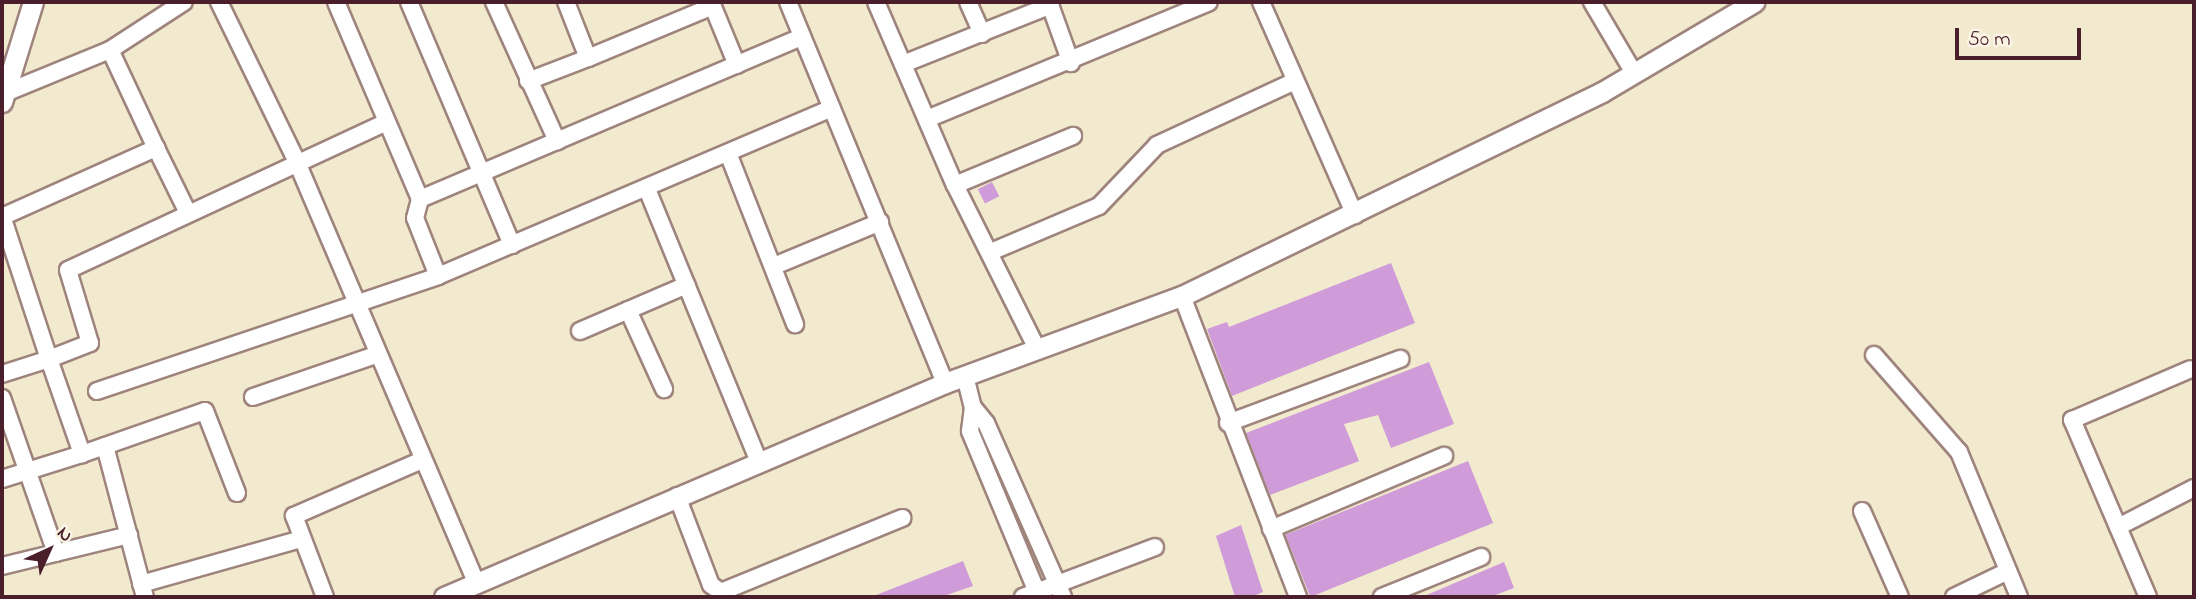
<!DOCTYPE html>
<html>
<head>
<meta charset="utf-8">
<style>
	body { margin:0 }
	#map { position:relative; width:2196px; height:599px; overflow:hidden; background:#f2eacf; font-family:"Indie Flower",sans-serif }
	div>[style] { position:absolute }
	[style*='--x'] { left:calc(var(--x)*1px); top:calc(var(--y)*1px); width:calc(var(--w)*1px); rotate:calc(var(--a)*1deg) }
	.building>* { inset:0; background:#d09bd9; transform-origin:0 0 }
	.roads { filter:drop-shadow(2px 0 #9e847d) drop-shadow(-2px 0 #9e847d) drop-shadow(0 2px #9e847d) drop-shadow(0 -2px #9e847d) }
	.minor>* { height:16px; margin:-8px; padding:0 8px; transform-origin:8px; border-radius:8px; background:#fff }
	.tertiary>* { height:19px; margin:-9.5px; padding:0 9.5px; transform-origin:9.5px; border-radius:9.5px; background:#fff }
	span { translate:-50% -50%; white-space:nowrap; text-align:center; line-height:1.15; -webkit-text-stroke:5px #fcf5e5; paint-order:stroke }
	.frame { position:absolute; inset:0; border:4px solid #4a1f2b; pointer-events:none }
	.north { position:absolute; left:14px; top:515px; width:70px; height:70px; -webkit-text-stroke:5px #fcf5e5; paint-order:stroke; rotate:45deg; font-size:19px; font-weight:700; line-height:28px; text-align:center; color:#4a1f2b }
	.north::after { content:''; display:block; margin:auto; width:24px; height:32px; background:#4a1f2b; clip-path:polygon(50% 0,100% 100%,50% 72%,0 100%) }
	.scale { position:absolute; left:1955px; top:28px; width:126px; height:32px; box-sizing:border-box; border:4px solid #4a1f2b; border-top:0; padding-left:9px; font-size:21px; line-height:24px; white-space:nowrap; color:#4a1f2b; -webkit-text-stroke:5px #fcf5e5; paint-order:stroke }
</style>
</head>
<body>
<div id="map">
	<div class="building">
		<i style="left:992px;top:182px;width:16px;height:16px;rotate:63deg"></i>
		<i style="clip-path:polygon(1391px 263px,1415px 323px,1232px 396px,1207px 329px,1227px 322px,1229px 327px)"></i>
		<i style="clip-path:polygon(1429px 362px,1454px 424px,1391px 448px,1378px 415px,1344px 424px,1359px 461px,1270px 495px,1246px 433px)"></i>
		<i style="left:1468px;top:461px;width:67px;height:197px;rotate:68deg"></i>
		<i style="clip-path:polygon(1241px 525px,1263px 592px,1251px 597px,1235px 597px,1216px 536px)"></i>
		<i style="clip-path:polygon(963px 561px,973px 586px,941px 597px,871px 597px)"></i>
		<i style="clip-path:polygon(1504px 562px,1514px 588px,1490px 597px,1422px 597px)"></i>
	</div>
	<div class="roads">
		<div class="minor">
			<i style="--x:219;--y:2;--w:176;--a:64"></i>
			<i style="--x:296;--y:160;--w:461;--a:66.9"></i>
			<i style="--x:336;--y:2;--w:214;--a:66.9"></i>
			<i style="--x:409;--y:2;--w:264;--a:67"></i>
			<i style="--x:494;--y:2;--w:153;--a:65.6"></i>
			<i style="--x:711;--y:2;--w:68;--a:67.6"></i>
			<i style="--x:788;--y:2;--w:412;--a:67.6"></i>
			<i style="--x:876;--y:2;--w:199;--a:66.7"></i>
			<i style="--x:955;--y:185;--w:183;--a:63.4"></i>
			<i style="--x:968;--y:2;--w:35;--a:66"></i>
			<i style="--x:1049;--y:2;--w:65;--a:70.2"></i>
			<i style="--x:1261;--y:2;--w:233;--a:66.2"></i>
			<i style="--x:1592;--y:2;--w:82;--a:59.4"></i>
			<i style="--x:588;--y:58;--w:135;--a:-22.6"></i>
			<i style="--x:903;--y:64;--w:159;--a:-21.7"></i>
			<i style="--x:528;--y:81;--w:64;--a:-21"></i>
			<i style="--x:588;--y:58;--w:60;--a:-111.4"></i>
			<i style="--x:5;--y:93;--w:113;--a:-22.3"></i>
			<i style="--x:110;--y:50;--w:88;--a:-33"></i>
			<i style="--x:927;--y:119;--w:305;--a:-22.5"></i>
			<i style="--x:156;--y:148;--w:72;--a:63.8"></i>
			<i style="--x:728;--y:153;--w:184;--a:68.6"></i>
			<i style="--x:955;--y:185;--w:128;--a:-22.6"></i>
			<i style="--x:647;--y:189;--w:293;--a:67.7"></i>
			<i style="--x:2;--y:216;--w:151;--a:71.8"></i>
			<i style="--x:49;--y:359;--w:44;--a:-21.3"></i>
			<i style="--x:90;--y:343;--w:76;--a:-106.8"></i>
			<i style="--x:68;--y:270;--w:349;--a:-24.9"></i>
			<i style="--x:4;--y:216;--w:167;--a:-24.1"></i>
			<i style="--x:156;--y:148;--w:108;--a:-115.1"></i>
			<i style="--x:993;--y:251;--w:115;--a:-23"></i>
			<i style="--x:1099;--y:206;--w:84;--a:-46.4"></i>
			<i style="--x:1157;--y:145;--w:152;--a:-24.9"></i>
			<i style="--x:774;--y:266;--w:115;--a:-22.5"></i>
			<i style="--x:438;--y:276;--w:428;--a:-23.1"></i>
			<i style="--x:1182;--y:296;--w:323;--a:68.9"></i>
			<i style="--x:628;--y:310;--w:87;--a:65.5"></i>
			<i style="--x:580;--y:331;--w:116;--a:-23.3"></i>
			<i style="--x:1874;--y:355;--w:129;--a:48.8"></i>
			<i style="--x:1959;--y:452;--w:157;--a:67.5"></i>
			<i style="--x:2;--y:374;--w:49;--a:-17.7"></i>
			<i style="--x:49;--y:359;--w:101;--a:70.8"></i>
			<i style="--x:82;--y:454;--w:130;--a:-19.3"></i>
			<i style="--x:205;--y:411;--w:88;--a:68.7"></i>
			<i style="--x:965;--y:376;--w:32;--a:76"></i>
			<i style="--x:97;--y:391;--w:360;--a:-18.6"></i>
			<i style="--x:438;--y:276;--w:62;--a:-111.6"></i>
			<i style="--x:415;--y:218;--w:20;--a:-75"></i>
			<i style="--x:420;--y:199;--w:415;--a:-23"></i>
			<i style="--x:253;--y:397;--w:130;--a:-18.9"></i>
			<i style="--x:2;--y:398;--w:164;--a:70.8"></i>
			<i style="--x:1228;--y:423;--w:184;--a:-20.4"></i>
			<i style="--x:105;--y:446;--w:156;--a:75.2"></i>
			<i style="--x:2;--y:479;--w:84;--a:-17.4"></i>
			<i style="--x:677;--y:496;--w:95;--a:69.1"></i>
			<i style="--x:711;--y:585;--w:12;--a:35"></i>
			<i style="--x:721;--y:592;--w:196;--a:-22.2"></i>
			<i style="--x:1862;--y:511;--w:94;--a:66.2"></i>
			<i style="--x:2118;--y:527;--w:85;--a:-27.2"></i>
			<i style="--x:1271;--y:529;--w:188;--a:-22.9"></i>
			<i style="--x:2;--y:566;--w:131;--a:-13.7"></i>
			<i style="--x:141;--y:584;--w:166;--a:-15.7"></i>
			<i style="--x:325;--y:597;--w:87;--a:-110.9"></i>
			<i style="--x:294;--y:516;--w:140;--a:-23.6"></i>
			<i style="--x:1023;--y:597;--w:141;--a:-20.7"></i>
			<i style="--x:1039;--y:597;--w:180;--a:-112.6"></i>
			<i style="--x:970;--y:431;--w:24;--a:-83"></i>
			<i style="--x:973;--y:407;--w:21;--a:51"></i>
			<i style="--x:986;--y:423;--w:190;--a:66.1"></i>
			<i style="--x:1382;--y:597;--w:107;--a:-22"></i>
			<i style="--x:1954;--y:597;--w:60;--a:-25.7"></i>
			<i style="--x:2148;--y:597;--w:193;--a:-113.2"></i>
			<i style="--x:2072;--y:420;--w:129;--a:-23.2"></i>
		</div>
		<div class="tertiary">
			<i style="--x:2;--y:102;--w:105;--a:-72.8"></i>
			<i style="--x:444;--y:597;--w:545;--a:-23.13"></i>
			<i style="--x:945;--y:383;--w:252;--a:-20.2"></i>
			<i style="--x:1182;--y:296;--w:467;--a:-25.9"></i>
			<i style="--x:1602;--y:92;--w:177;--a:-30.6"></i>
		</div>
	</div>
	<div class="frame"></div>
	<div class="north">N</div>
	<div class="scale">50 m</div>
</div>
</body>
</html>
